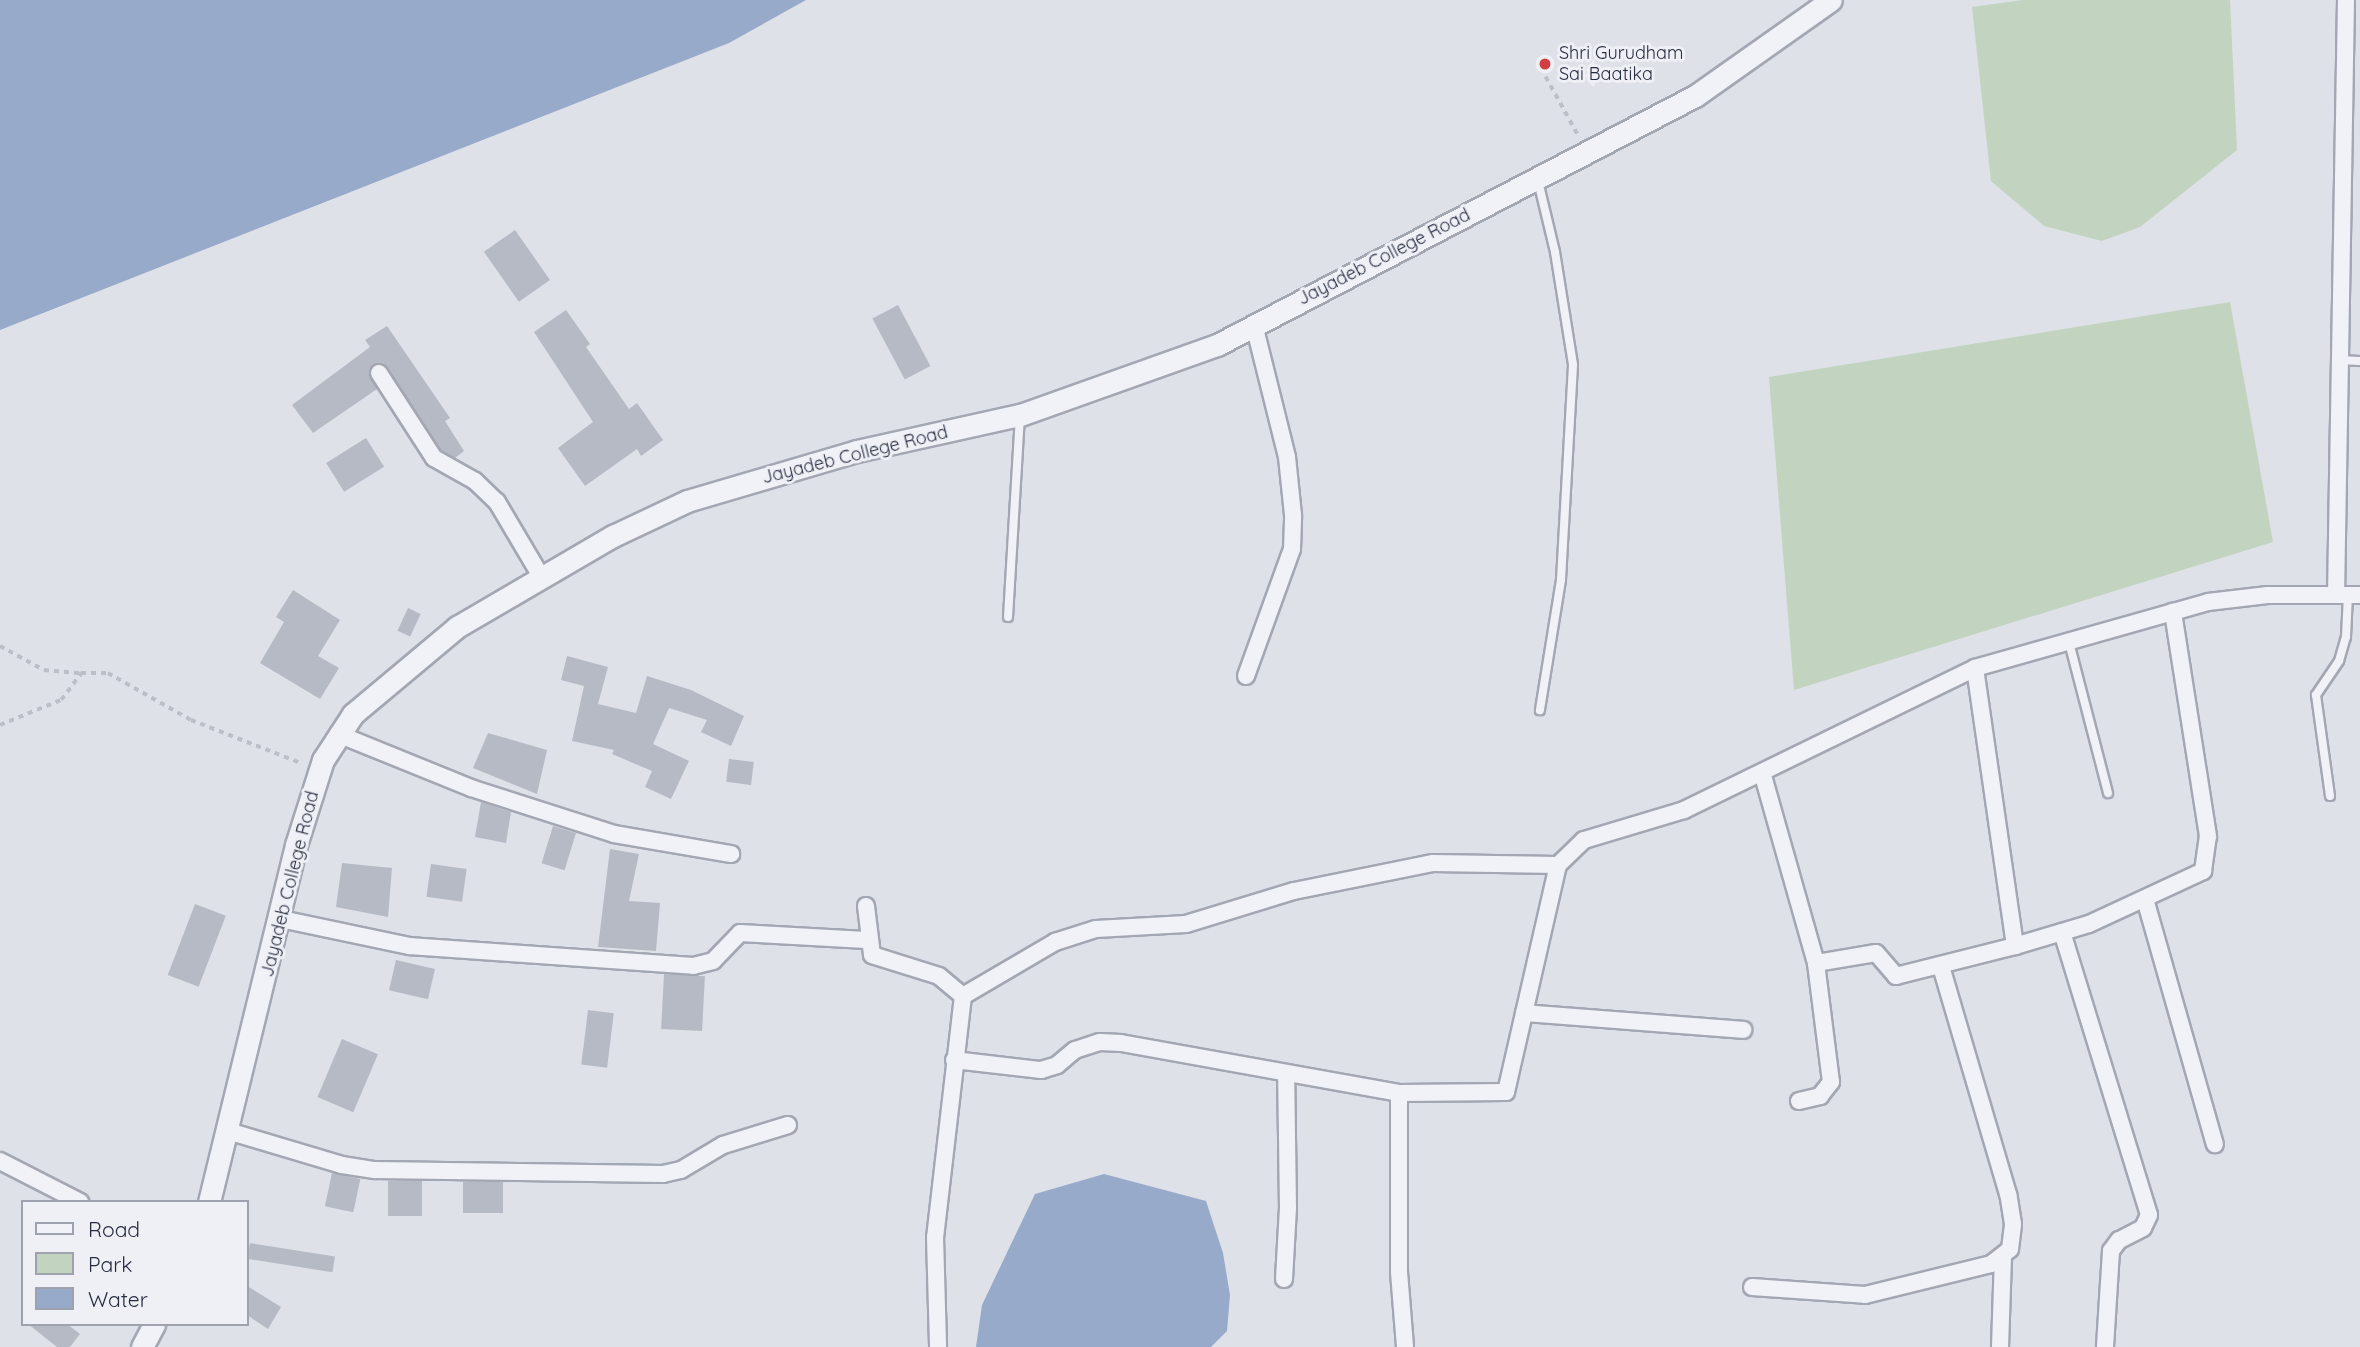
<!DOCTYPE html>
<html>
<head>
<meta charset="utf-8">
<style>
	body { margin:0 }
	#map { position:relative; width:2360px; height:1347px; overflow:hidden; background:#dee1e8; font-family:Quicksand,sans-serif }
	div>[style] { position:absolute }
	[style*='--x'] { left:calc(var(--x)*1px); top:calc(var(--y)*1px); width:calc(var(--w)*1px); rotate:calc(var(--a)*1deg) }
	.green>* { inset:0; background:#c2d3bf }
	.water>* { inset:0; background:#98aaca }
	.building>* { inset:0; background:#b5bac5; transform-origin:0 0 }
	.path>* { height:3.5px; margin-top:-1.75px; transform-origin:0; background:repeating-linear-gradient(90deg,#bcbfc7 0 5px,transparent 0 10px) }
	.roads { filter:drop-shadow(2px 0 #a3a7b2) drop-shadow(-2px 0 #a3a7b2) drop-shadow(0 2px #a3a7b2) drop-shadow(0 -2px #a3a7b2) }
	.service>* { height:8px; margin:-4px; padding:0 4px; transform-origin:4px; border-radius:4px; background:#f1f2f7 }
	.minor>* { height:16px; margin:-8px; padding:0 8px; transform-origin:8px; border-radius:8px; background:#f1f2f7 }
	.tertiary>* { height:21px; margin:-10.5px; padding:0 10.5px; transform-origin:10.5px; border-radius:10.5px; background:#f1f2f7 }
	.dots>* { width:19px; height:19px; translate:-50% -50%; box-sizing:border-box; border:4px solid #eef0f6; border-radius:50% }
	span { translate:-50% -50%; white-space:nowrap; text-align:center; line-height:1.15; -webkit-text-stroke:6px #eef0f6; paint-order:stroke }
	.poi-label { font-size:18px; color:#272d40 }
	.left { translate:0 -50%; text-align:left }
	.street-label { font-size:18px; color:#272d40 }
	.legend { position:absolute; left:21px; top:1200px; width:228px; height:126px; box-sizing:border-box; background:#eef0f6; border:2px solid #9ea2ad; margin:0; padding:9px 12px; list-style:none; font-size:21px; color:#272d40 }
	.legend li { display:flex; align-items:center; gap:14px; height:35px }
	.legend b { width:35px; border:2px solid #9ea2ad }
</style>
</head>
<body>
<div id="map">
	<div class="green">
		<i style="clip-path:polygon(2023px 0,2230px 0,2237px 150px,2140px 227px,2102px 241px,2044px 226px,1991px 181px,1972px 7px)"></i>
		<i style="clip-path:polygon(2230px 302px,2273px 542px,1794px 690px,1769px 377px)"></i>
	</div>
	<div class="water">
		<i style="clip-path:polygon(0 0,806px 0,729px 43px,0 330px)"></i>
		<i style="clip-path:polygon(1104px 1174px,1206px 1201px,1223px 1253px,1230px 1295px,1227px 1331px,1211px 1347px,976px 1347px,982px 1305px,1035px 1194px)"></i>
	</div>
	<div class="building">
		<i style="left:515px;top:230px;width:61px;height:38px;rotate:55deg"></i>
		<i style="left:898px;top:305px;width:69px;height:29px;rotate:62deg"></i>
		<i style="clip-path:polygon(566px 310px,590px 344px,586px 347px,629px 409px,637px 403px,663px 440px,641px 456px,637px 449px,585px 486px,558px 448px,593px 422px,534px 332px)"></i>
		<i style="clip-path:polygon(387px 326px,450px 418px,445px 421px,464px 451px,455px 458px,441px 450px,383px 363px,369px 369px,377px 389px,313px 433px,292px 405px,370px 347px,365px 340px)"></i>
		<i style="left:366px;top:438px;width:34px;height:47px;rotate:58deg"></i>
		<i style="clip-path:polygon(293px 590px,340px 620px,318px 656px,339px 668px,320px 699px,260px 663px,284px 622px,276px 617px)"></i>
		<i style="left:408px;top:608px;width:14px;height:25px;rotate:25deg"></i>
		<i style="clip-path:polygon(567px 656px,608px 667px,598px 704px,636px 713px,647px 676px,691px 690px,744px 716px,731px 746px,701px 732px,707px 720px,669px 708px,653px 744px,689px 761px,671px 799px,645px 787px,652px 771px,612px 754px,614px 750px,572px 741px,584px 686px,561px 680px)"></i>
		<i style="clip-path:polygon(488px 733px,547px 750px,537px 794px,473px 768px)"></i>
		<i style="left:729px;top:759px;width:25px;height:23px;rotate:7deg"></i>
		<i style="clip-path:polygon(481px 802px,511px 812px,506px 843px,475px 837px)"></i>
		<i style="left:553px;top:826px;width:24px;height:39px;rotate:17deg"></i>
		<i style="clip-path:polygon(610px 849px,639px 854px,629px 901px,660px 903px,656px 951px,598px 947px)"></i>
		<i style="clip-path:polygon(342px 863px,392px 868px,388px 917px,336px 907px)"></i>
		<i style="left:431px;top:864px;width:36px;height:33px;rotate:8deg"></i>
		<i style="left:195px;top:904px;width:33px;height:76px;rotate:21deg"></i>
		<i style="left:396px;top:960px;width:40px;height:31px;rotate:13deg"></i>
		<i style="left:664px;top:974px;width:41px;height:55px;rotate:3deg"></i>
		<i style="left:588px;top:1010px;width:26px;height:55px;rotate:7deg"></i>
		<i style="left:342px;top:1039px;width:39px;height:63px;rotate:23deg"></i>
		<i style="left:332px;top:1173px;width:29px;height:34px;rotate:12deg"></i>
		<i style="left:388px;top:1181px;width:34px;height:35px"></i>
		<i style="left:463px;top:1182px;width:40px;height:31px"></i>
		<i style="left:250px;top:1243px;width:86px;height:16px;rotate:9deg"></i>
		<i style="clip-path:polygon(247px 1286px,281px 1307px,268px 1329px,247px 1315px)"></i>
		<i style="clip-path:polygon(28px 1324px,67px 1324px,80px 1334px,70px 1347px,57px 1347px)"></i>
	</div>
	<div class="path">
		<i style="--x:1541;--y:68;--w:77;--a:61.1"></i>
		<i style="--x:0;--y:646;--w:50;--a:28.6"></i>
		<i style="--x:44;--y:670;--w:37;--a:5"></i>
		<i style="--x:0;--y:725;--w:66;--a:-22.3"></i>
		<i style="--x:61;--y:700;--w:34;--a:-53"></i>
		<i style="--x:81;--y:673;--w:27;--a:0"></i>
		<i style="--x:108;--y:673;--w:95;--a:29.5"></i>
		<i style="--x:191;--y:720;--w:118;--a:21.4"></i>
	</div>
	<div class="roads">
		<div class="service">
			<i style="--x:1538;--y:181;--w:73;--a:76.5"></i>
			<i style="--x:1555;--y:252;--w:114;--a:80.9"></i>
			<i style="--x:1573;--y:365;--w:215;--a:93.2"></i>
			<i style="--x:1561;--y:580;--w:132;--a:99.2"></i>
			<i style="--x:2339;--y:360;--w:21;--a:3"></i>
			<i style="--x:1008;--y:617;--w:202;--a:-86.6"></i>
			<i style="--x:2069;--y:642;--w:156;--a:75.5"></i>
			<i style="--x:2330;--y:796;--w:102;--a:-97.9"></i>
			<i style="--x:2316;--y:695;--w:41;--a:-55.9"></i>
			<i style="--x:2339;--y:661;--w:25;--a:-74"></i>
			<i style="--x:2346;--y:637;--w:42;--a:-87.3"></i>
		</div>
		<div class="minor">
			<i style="--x:2346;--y:0;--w:595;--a:90.96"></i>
			<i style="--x:2336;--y:595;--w:24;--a:0"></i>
			<i style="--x:379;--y:373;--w:101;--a:57.1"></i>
			<i style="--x:434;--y:458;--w:47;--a:29.3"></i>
			<i style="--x:475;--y:481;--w:30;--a:44"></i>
			<i style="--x:497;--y:502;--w:88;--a:59.4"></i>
			<i style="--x:1975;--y:668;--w:242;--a:-15.8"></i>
			<i style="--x:2208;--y:602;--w:60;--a:-6.7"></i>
			<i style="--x:2268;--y:595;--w:68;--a:0"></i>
			<i style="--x:1246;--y:676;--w:135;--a:-70.1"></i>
			<i style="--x:1292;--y:549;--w:34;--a:-88"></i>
			<i style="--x:1293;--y:515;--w:58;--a:-95.9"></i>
			<i style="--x:1287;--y:457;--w:136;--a:-104"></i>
			<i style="--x:338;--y:734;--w:144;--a:22.1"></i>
			<i style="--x:471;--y:788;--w:150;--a:17.8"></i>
			<i style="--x:614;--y:834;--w:119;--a:9.7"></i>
			<i style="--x:2145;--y:899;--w:255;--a:74.1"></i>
			<i style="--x:866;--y:906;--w:49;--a:83"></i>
			<i style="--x:872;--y:955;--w:70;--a:17.4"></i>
			<i style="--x:939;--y:976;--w:31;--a:40"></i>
			<i style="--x:963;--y:996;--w:243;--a:96.6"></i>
			<i style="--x:935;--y:1237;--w:110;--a:88.4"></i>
			<i style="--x:281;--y:919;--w:131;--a:11.9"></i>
			<i style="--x:409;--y:946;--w:285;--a:4"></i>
			<i style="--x:693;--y:966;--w:21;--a:-14"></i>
			<i style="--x:713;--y:961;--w:39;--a:-46"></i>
			<i style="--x:740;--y:933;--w:126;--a:3.2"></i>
			<i style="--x:2062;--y:932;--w:296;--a:72.9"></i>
			<i style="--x:2149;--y:1215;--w:14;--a:115"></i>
			<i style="--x:2143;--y:1228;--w:27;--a:153"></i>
			<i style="--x:2119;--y:1240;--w:14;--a:126"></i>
			<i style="--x:2111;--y:1251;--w:96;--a:93.6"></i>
			<i style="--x:2015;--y:946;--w:77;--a:-16.6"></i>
			<i style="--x:2089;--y:924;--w:126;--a:-24.9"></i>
			<i style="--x:2203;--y:871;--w:35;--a:-82"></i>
			<i style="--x:2208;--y:836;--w:227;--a:-98.9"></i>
			<i style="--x:963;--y:996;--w:107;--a:-30.4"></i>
			<i style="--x:1055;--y:942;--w:43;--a:-17.6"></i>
			<i style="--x:1096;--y:929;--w:90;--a:-3.2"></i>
			<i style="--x:1186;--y:924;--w:113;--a:-17"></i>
			<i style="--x:1294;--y:891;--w:142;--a:-11.4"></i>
			<i style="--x:1433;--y:863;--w:125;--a:0.9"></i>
			<i style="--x:1524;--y:1013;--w:220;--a:4.4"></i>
			<i style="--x:954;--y:1060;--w:88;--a:6.6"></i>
			<i style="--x:1041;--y:1070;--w:17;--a:-17"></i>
			<i style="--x:1057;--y:1065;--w:23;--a:-40"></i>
			<i style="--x:1075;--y:1050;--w:26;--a:-18"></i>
			<i style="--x:1100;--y:1042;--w:21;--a:3"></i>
			<i style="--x:1121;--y:1043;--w:282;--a:10.2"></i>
			<i style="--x:1399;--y:1093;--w:179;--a:90"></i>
			<i style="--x:1399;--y:1272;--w:75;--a:85.4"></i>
			<i style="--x:1399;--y:1093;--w:107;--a:-0.5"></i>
			<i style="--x:1506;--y:1092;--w:233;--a:-77.1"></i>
			<i style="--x:1558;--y:865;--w:36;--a:-44"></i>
			<i style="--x:1584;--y:840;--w:104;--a:-16.7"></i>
			<i style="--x:1684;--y:810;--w:324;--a:-26"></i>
			<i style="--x:1975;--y:668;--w:281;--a:81.8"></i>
			<i style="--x:2015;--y:946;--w:123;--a:165.9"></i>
			<i style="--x:1896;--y:976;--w:30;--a:-131"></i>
			<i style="--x:1876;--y:953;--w:61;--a:170.5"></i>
			<i style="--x:1816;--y:963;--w:198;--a:-105.8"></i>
			<i style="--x:1799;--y:1101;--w:22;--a:-13"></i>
			<i style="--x:1820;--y:1096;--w:18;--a:-52"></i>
			<i style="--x:1831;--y:1082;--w:120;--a:-97.2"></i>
			<i style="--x:228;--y:1131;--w:119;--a:16.6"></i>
			<i style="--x:342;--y:1165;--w:33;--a:9"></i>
			<i style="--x:375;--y:1170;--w:288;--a:0.8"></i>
			<i style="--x:663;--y:1174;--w:18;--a:-13"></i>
			<i style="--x:681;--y:1170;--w:49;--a:-30.8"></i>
			<i style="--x:723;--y:1145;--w:68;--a:-17.1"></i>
			<i style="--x:0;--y:1161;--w:90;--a:27.1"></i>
			<i style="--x:1284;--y:1279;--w:71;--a:-86.8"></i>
			<i style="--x:1288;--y:1208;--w:135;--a:-90.8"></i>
			<i style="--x:1752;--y:1287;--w:113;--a:4"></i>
			<i style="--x:1865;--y:1295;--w:130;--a:-13.8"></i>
			<i style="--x:1991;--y:1264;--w:24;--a:-38"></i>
			<i style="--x:2010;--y:1249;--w:25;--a:-83"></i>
			<i style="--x:2013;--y:1224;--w:30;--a:-99"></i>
			<i style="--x:2008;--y:1194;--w:238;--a:-106.4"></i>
			<i style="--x:2000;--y:1347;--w:90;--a:-88.1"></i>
		</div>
		<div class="tertiary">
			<i style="--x:209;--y:1202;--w:367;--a:-76.3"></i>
			<i style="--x:296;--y:845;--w:89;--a:-72.4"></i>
			<i style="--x:323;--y:760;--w:55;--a:-56.9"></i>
			<i style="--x:353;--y:714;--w:136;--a:-39.9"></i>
			<i style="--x:457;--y:627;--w:181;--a:-30.3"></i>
			<i style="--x:613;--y:536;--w:82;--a:-25.3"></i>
			<i style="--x:687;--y:501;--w:177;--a:-16.4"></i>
			<i style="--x:857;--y:451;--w:167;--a:-12.5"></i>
			<i style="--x:1020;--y:415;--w:209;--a:-19.6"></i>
			<i style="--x:1217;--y:345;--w:539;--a:-27.52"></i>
			<i style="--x:1695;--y:96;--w:166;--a:-35.2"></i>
			<i style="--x:142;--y:1347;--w:26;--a:-62"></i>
		</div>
	</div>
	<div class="dots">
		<i style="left:1545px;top:64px;background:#d23f43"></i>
	</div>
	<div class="poi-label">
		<span class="left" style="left:1559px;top:64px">Shri Gurudham<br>Sai Baatika</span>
	</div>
	<div class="street-label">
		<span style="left:1384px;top:257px;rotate:-27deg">Jayadeb College Road</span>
		<span style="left:855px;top:455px;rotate:-14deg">Jayadeb College Road</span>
		<span style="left:290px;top:884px;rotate:-76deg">Jayadeb College Road</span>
	</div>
	<ul class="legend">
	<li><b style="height:9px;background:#f1f2f7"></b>Road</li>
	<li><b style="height:19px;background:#c2d3bf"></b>Park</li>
	<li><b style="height:19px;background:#98aaca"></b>Water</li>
	</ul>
</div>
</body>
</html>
